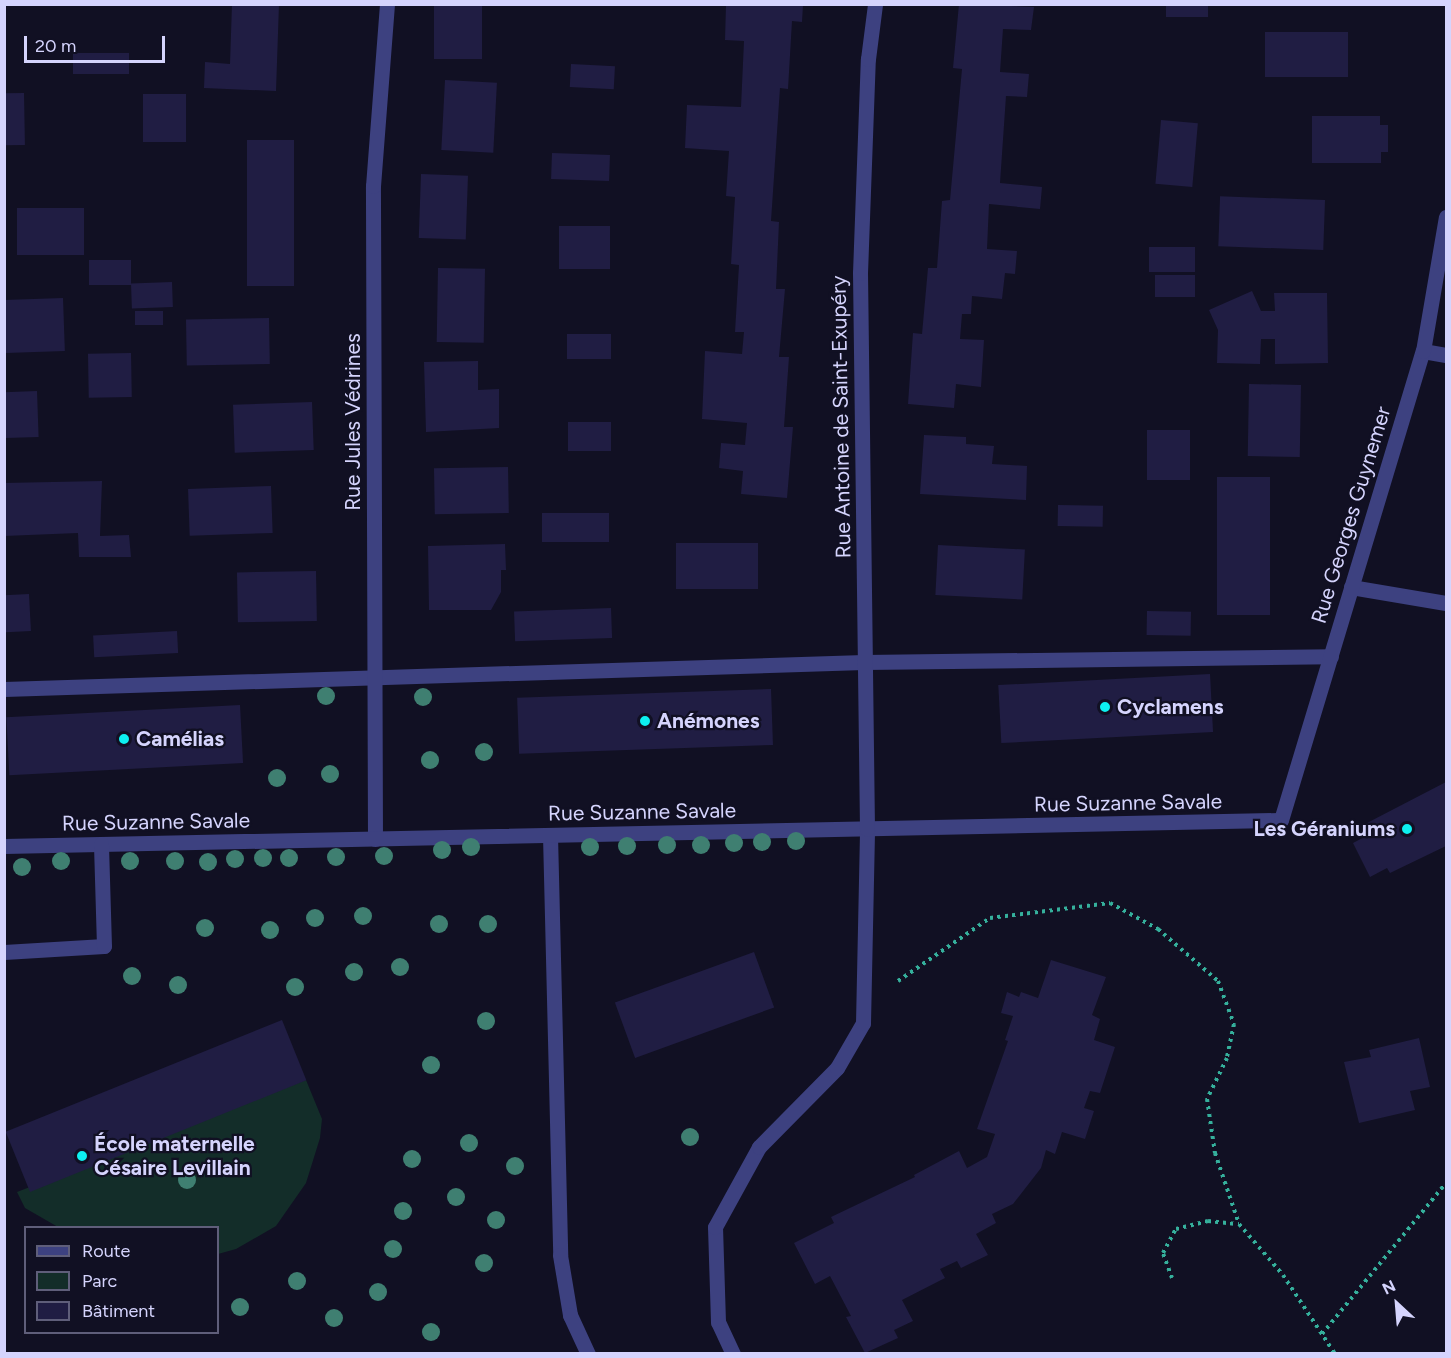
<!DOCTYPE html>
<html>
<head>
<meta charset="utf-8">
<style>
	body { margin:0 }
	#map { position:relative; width:1451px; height:1358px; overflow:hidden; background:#111023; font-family:Figtree,sans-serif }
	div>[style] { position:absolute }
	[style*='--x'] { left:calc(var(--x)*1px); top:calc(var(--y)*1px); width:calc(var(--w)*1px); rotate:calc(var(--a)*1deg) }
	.green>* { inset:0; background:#132d29 }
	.building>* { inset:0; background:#201d43; transform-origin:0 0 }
	.path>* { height:4px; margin-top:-2px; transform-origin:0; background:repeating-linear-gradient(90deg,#35b09c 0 3px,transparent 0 7.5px) }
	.minor>* { height:15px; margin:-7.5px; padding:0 7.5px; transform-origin:7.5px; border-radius:7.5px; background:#3d4180 }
	.trees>* { width:18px; height:18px; margin:-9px; border-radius:50%; background:#3f7f71 }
	.dots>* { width:16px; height:16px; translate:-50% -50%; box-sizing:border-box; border:3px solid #111023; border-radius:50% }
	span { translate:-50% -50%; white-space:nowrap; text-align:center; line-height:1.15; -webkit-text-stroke:4.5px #111023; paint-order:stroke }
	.street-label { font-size:21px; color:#d5d4fd }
	.poi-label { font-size:21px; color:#d5d4fd; font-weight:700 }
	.left { translate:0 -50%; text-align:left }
	.right { translate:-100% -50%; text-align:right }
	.frame { position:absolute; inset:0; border:6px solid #d5d4fd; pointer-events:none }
	.legend { position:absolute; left:24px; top:1226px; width:195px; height:108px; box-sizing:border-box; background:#111023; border:2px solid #5f5e7a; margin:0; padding:8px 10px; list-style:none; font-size:18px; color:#d5d4fd }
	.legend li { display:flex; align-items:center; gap:12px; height:30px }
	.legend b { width:30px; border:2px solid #5f5e7a }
	.north { position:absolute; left:1367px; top:1274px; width:60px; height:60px; -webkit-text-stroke:4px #111023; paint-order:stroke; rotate:334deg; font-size:16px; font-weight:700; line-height:24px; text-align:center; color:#d5d4fd }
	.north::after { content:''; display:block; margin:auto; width:21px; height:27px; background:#d5d4fd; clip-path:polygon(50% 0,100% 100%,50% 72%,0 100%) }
	.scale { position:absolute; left:24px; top:36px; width:141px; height:27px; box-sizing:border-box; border:3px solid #d5d4fd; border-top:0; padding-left:8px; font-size:18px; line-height:21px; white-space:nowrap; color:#d5d4fd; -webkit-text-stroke:4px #111023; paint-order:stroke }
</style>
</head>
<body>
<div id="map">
	<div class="green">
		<i style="clip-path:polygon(306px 1080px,322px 1119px,320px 1138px,306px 1183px,276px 1226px,236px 1249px,218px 1254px,218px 1228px,58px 1227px,25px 1208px,17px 1192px)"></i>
	</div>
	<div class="building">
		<i style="clip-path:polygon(232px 4px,279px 4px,276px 91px,204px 88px,205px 62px,230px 64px)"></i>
		<i style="left:434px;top:4px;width:48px;height:55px"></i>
		<i style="clip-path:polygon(959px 4px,1034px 7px,1031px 30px,1003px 29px,1000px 72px,1029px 74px,1027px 97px,1006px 96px,1000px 183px,1042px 187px,1040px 209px,989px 204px,987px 249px,1017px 251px,1015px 274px,1005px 273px,1002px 299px,972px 296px,971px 314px,962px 314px,960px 339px,984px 340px,981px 387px,956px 384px,954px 408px,908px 404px,913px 333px,922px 334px,928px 268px,937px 268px,942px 201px,950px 200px,962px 69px,953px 68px)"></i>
		<i style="clip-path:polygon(726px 5px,803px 5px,802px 22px,792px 21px,788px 89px,780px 88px,771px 221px,779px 222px,776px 289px,785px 289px,779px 357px,789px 357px,784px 427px,793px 427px,787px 498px,741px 494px,743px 471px,719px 468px,721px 443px,745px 445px,747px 423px,702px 419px,705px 351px,742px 354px,744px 332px,735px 332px,739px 265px,731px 264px,735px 197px,726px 196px,729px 151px,685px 148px,687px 105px,741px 107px,744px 41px,725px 40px)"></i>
		<i style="left:1166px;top:5px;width:42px;height:12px"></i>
		<i style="left:1348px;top:32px;width:45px;height:83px;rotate:90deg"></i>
		<i style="left:129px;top:53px;width:21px;height:56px;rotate:90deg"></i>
		<i style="left:571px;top:64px;width:44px;height:23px;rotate:3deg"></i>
		<i style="left:445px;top:80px;width:52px;height:70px;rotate:3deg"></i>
		<i style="left:24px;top:93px;width:52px;height:20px;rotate:89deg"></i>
		<i style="left:143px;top:94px;width:43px;height:48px"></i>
		<i style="clip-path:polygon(1312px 116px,1380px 116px,1380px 125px,1388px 125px,1388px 152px,1381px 152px,1381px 163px,1312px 163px)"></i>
		<i style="left:1161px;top:120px;width:37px;height:64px;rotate:5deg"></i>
		<i style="left:247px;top:140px;width:47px;height:146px"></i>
		<i style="left:552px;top:153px;width:58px;height:26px;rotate:2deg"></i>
		<i style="left:421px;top:174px;width:47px;height:64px;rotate:2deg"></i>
		<i style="left:1325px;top:200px;width:50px;height:105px;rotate:92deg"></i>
		<i style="left:17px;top:208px;width:67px;height:47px"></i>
		<i style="left:559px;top:226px;width:51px;height:43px"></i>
		<i style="left:1149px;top:247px;width:46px;height:25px"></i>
		<i style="left:89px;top:260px;width:42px;height:25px"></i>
		<i style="left:438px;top:268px;width:47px;height:74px;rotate:1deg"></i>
		<i style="left:1155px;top:275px;width:40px;height:22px"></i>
		<i style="left:172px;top:282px;width:25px;height:41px;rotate:88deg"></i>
		<i style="clip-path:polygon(1252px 291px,1261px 311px,1275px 311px,1274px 293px,1327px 293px,1328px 363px,1275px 364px,1275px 339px,1261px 339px,1260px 364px,1217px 363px,1218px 330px,1209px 310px)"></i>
		<i style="left:63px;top:298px;width:53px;height:59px;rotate:88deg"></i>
		<i style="left:135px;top:311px;width:28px;height:14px"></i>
		<i style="left:269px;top:318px;width:46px;height:83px;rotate:89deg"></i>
		<i style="left:611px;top:334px;width:25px;height:44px;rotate:90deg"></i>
		<i style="left:131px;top:353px;width:44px;height:43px;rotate:89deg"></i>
		<i style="clip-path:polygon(478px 361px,478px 390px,499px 389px,499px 428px,426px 432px,424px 362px)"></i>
		<i style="left:1249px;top:384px;width:52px;height:72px;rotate:1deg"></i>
		<i style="left:37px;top:391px;width:46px;height:33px;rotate:88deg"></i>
		<i style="left:312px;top:402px;width:48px;height:79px;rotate:88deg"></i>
		<i style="left:611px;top:422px;width:29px;height:43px;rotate:90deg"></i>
		<i style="left:1147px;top:430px;width:43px;height:50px"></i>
		<i style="clip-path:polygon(924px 435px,966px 437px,966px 444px,994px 446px,992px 464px,1027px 466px,1026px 500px,920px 494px)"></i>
		<i style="left:508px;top:467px;width:46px;height:74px;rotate:89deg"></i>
		<i style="left:1217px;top:477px;width:53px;height:138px"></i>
		<i style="clip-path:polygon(102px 481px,100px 536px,129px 535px,131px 557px,79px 557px,78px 533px,4px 536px,4px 483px)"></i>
		<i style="left:271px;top:486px;width:47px;height:83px;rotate:88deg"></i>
		<i style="left:1058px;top:505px;width:45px;height:21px;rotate:1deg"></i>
		<i style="left:609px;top:513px;width:29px;height:67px;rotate:90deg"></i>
		<i style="left:676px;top:543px;width:82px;height:46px"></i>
		<i style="clip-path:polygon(505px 544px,506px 570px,501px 570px,501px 592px,491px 610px,429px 610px,428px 546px)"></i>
		<i style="left:938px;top:545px;width:87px;height:50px;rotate:3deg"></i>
		<i style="left:316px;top:571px;width:50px;height:79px;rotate:89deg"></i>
		<i style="left:29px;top:594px;width:37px;height:25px;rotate:87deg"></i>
		<i style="left:611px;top:608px;width:30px;height:97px;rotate:88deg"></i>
		<i style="left:1147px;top:611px;width:44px;height:24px;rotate:1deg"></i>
		<i style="left:177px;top:631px;width:22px;height:84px;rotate:87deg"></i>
		<i style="left:1210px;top:674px;width:58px;height:212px;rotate:87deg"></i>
		<i style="left:771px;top:689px;width:56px;height:254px;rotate:88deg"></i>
		<i style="left:240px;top:705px;width:58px;height:234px;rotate:87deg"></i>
		<i style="clip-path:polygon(1446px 782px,1446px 846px,1390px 873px,1387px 868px,1370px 877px,1353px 843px,1370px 834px,1365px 824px)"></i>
		<i style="left:754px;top:952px;width:59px;height:148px;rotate:70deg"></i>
		<i style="clip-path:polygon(1051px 960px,1106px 977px,1092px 1015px,1100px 1019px,1094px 1040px,1115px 1047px,1100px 1093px,1090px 1091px,1084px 1108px,1094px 1111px,1085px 1139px,1062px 1132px,1055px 1154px,1046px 1150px,1041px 1168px,1013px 1204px,992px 1214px,996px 1223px,976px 1234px,988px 1255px,961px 1268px,957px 1261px,940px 1269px,945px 1278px,902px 1300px,913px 1321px,894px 1330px,898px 1338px,865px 1353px,846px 1317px,851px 1316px,830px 1276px,815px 1284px,794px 1243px,834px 1223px,831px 1217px,915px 1177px,914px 1175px,959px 1151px,967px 1168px,987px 1157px,995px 1134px,977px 1129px,1008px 1041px,1005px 1040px,1013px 1016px,1001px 1013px,1007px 992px,1019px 997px,1021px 992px,1038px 998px)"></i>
		<i style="left:282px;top:1020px;width:65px;height:298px;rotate:68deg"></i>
		<i style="clip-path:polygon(1419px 1038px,1430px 1087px,1410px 1091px,1415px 1110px,1359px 1123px,1344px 1062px,1371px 1057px,1369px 1050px)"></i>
	</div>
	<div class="path">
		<i style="--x:898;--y:981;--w:112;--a:-34.4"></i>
		<i style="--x:990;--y:918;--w:121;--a:-7.1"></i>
		<i style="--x:1110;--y:903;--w:55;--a:28.4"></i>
		<i style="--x:1158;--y:929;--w:79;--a:40.9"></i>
		<i style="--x:1218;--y:981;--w:46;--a:69.6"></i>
		<i style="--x:1234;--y:1024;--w:35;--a:102"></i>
		<i style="--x:1227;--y:1058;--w:46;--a:116"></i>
		<i style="--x:1207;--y:1099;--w:55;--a:81.6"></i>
		<i style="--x:1215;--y:1153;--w:75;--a:71.3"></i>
		<i style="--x:1172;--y:1278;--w:27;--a:-110"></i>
		<i style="--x:1163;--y:1253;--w:27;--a:-62"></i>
		<i style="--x:1176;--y:1229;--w:33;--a:-14"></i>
		<i style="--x:1208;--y:1221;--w:31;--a:6"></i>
		<i style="--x:1239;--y:1224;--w:67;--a:49.2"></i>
		<i style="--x:1283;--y:1275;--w:95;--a:56.6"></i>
		<i style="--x:1322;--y:1334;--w:195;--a:-50.6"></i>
	</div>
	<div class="minor">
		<i style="--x:1423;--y:351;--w:23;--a:10"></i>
		<i style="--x:1351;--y:587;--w:96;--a:9.6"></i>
		<i style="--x:4;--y:689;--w:860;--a:-1.8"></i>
		<i style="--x:864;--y:662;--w:467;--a:-0.7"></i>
		<i style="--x:550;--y:835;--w:420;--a:88.6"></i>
		<i style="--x:560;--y:1255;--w:61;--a:80.5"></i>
		<i style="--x:570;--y:1315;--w:43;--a:65.2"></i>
		<i style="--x:375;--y:839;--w:653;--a:-90.18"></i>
		<i style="--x:373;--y:186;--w:183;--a:-85.6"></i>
		<i style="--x:4;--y:846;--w:1277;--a:-1.17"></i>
		<i style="--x:1281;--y:820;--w:490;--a:-73.2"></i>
		<i style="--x:1423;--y:351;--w:136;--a:-80.3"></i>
		<i style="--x:4;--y:952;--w:100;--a:-3.4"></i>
		<i style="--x:104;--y:946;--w:102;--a:-91.7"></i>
		<i style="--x:733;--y:1354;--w:35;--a:-115"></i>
		<i style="--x:718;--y:1322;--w:95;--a:-91.8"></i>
		<i style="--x:715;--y:1227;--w:91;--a:-61.2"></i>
		<i style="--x:759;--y:1147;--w:111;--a:-45.4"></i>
		<i style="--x:837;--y:1068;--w:52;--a:-60"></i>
		<i style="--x:863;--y:1023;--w:194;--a:-88.8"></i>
		<i style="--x:867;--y:829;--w:556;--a:-90.72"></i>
		<i style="--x:860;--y:273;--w:214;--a:-87.9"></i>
		<i style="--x:868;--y:59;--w:55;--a:-82.7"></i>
	</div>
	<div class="trees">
		<i style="left:326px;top:696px"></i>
		<i style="left:423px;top:697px"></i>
		<i style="left:484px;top:752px"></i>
		<i style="left:430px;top:760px"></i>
		<i style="left:330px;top:774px"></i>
		<i style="left:277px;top:778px"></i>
		<i style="left:796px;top:841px"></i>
		<i style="left:762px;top:842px"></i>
		<i style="left:734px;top:843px"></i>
		<i style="left:667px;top:845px"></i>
		<i style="left:701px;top:845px"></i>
		<i style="left:627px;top:846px"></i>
		<i style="left:471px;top:847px"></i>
		<i style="left:590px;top:847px"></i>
		<i style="left:442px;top:850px"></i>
		<i style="left:384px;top:856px"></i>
		<i style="left:336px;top:857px"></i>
		<i style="left:263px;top:858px"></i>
		<i style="left:289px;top:858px"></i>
		<i style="left:235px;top:859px"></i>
		<i style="left:61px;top:861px"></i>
		<i style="left:130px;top:861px"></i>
		<i style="left:175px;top:861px"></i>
		<i style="left:208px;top:862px"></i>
		<i style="left:22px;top:867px"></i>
		<i style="left:363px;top:916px"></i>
		<i style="left:315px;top:918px"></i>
		<i style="left:439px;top:924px"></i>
		<i style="left:488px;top:924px"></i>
		<i style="left:205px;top:928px"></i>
		<i style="left:270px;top:930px"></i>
		<i style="left:400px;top:967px"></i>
		<i style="left:354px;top:972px"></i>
		<i style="left:132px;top:976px"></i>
		<i style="left:178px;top:985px"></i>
		<i style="left:295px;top:987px"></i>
		<i style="left:486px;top:1021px"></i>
		<i style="left:431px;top:1065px"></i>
		<i style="left:690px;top:1137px"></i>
		<i style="left:469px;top:1143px"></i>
		<i style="left:412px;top:1159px"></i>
		<i style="left:515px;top:1166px"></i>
		<i style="left:187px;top:1180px"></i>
		<i style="left:456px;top:1197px"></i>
		<i style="left:403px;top:1211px"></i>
		<i style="left:496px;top:1220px"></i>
		<i style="left:393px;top:1249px"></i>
		<i style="left:484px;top:1263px"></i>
		<i style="left:297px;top:1281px"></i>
		<i style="left:378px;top:1292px"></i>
		<i style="left:240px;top:1307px"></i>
		<i style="left:334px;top:1318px"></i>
		<i style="left:431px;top:1332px"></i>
	</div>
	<div class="dots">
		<i style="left:1105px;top:707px;background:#0df0f0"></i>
		<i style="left:645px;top:721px;background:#0df0f0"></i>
		<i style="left:124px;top:739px;background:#0df0f0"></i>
		<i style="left:1407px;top:829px;background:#0df0f0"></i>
		<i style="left:82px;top:1156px;background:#0df0f0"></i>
	</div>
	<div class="street-label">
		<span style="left:841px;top:417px;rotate:-91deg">Rue Antoine de Saint-Exupéry</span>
		<span style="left:353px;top:422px;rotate:-90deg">Rue Jules Védrines</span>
		<span style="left:1351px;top:515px;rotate:-73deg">Rue Georges Guynemer</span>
		<span style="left:1128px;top:803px;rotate:-1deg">Rue Suzanne Savale</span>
		<span style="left:642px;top:812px;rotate:-1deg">Rue Suzanne Savale</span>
		<span style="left:156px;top:822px;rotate:-1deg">Rue Suzanne Savale</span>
	</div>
	<div class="poi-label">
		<span class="left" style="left:1117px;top:707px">Cyclamens</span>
		<span class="left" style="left:657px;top:721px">Anémones</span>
		<span class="left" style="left:136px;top:739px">Camélias</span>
		<span class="right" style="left:1395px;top:829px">Les Géraniums</span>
		<span class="left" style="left:94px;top:1156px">École maternelle<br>Césaire Levillain</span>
	</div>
	<div class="frame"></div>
	<ul class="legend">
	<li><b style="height:8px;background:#3d4180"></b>Route</li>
	<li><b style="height:16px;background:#132d29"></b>Parc</li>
	<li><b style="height:16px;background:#201d43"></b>Bâtiment</li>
	</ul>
	<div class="north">N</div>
	<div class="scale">20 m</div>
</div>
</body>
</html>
